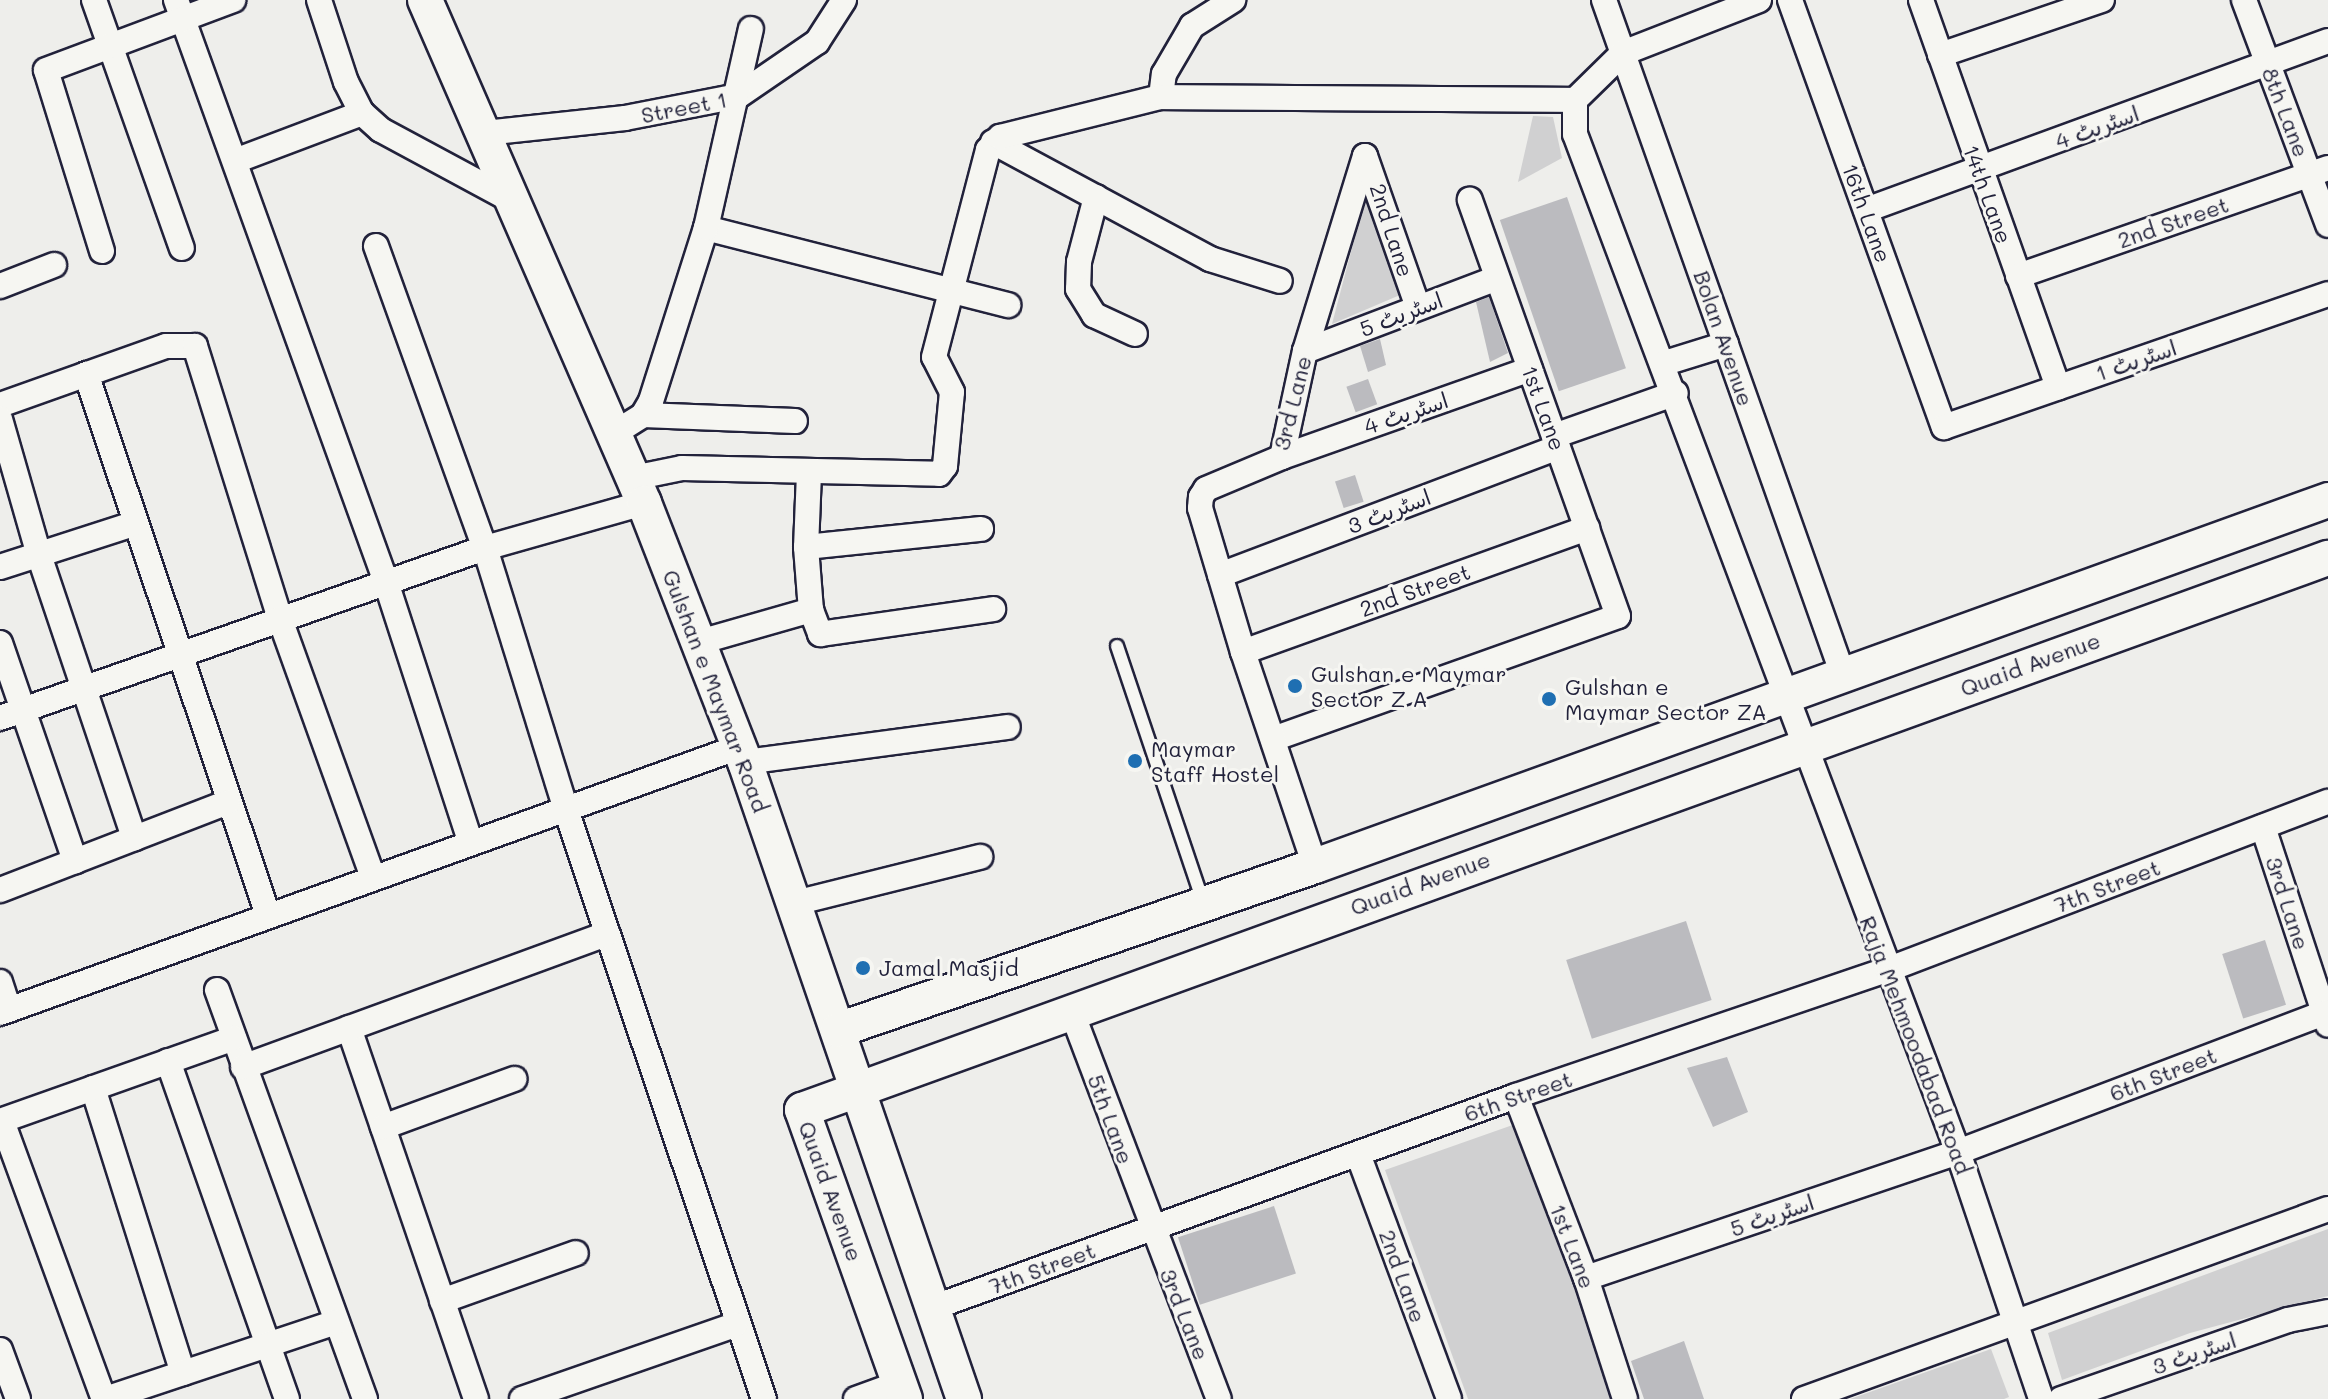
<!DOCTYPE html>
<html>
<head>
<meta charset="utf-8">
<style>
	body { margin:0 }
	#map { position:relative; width:2328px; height:1399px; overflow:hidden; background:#eeeeeb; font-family:Mali,"Playpen Sans Arabic",sans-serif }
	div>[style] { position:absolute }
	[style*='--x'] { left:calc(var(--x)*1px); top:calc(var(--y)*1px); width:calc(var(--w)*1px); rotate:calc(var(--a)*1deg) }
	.green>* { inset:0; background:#d0d0d1 }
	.building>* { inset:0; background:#bbbbbf; transform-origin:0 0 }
	.roads { filter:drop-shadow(2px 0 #22223b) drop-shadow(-2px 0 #22223b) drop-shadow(0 2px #22223b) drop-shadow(0 -2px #22223b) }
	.service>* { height:12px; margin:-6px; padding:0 6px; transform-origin:6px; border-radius:6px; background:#f6f6f2 }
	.minor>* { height:24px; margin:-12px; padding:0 12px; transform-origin:12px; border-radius:12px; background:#f6f6f2 }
	.secondary>* { height:34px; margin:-17px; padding:0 17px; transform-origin:17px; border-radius:17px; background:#f6f6f2 }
	.dots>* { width:22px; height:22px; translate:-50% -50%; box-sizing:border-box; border:4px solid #f6f6f2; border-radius:50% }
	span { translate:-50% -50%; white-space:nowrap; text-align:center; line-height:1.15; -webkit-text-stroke:6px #f6f6f2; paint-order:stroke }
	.street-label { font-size:22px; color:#22223b }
	.poi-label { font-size:22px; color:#22223b }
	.left { translate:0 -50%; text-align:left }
</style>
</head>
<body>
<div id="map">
	<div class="green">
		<i style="clip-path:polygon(1533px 116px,1553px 117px,1562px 158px,1518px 182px)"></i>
		<i style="clip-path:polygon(1366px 195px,1400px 295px,1332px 324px)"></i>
		<i style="clip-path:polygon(1524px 1121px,1613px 1399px,1468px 1399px,1385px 1170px)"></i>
		<i style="clip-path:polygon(2328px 1229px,2328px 1296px,2190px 1333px,2062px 1380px,2048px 1333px)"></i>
		<i style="clip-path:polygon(1991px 1349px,2009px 1397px,2004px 1399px,1850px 1399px)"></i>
	</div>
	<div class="building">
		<i style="left:1567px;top:197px;width:181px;height:71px;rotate:71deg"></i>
		<i style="clip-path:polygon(1489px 297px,1508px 353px,1490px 362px,1476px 302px)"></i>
		<i style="clip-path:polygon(1380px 339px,1386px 365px,1368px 372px,1360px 346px)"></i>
		<i style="left:1368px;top:379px;width:27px;height:23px;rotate:70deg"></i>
		<i style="left:1355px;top:475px;width:28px;height:21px;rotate:72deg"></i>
		<i style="left:1686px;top:921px;width:83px;height:126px;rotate:72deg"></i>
		<i style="left:2265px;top:940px;width:68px;height:45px;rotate:72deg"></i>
		<i style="clip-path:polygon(1727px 1057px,1748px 1112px,1713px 1127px,1687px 1068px)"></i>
		<i style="left:1274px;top:1206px;width:71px;height:101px;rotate:72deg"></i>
		<i style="clip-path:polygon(1684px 1341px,1704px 1399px,1644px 1399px,1631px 1361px)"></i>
	</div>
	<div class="roads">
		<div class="service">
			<i style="--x:1117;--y:646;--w:269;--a:71.4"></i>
		</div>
		<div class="minor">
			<i style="--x:94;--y:0;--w:263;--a:70.5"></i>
			<i style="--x:176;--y:0;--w:619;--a:70.16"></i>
			<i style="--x:386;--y:582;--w:272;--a:72"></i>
			<i style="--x:319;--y:0;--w:86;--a:71.8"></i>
			<i style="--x:346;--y:82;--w:35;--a:63"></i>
			<i style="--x:362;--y:113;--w:25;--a:42"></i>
			<i style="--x:381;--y:130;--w:150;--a:28.3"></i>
			<i style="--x:1604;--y:0;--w:716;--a:70.5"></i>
			<i style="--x:1790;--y:0;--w:454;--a:70.2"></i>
			<i style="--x:1944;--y:427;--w:406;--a:-19.1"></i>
			<i style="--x:1921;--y:0;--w:411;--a:70.5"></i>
			<i style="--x:2244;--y:0;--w:240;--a:69.5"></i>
			<i style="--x:1940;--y:55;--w:171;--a:-18.8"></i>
			<i style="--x:1161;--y:97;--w:23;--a:-83"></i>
			<i style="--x:1164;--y:74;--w:56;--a:-59.7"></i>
			<i style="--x:1192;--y:26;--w:49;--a:-32.4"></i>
			<i style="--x:1575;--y:100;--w:34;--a:90"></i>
			<i style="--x:1575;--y:134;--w:1088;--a:69.38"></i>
			<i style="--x:1958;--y:1152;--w:261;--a:71.4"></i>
			<i style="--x:485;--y:133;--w:141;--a:-6.1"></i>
			<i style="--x:625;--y:118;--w:115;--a:-11"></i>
			<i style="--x:738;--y:96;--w:96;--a:-34.4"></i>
			<i style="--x:817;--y:42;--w:50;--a:-57.3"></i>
			<i style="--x:993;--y:142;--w:247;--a:28.3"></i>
			<i style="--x:1210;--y:259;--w:73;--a:17.4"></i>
			<i style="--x:235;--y:161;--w:136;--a:-20.7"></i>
			<i style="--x:1096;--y:197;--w:67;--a:104.7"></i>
			<i style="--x:1079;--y:262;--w:27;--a:92"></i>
			<i style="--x:1078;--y:289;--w:31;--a:58"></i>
			<i style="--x:1094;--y:315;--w:45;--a:24.9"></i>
			<i style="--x:1866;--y:210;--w:492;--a:-20.1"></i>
			<i style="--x:706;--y:228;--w:312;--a:14.3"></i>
			<i style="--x:376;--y:246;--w:321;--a:70.2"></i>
			<i style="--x:485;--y:548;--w:271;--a:72.8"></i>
			<i style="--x:565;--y:807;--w:625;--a:71.42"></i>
			<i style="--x:102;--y:251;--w:189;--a:-107.2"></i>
			<i style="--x:46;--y:70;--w:200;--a:-20.5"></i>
			<i style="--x:2018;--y:276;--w:328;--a:-19.2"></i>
			<i style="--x:0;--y:286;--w:58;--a:-21.3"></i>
			<i style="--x:1305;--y:351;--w:205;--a:-20.8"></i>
			<i style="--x:1665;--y:363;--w:64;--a:-17.3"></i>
			<i style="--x:86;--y:374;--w:571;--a:71.41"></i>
			<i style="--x:0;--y:405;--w:176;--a:-19.6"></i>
			<i style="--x:166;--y:346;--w:29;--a:0"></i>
			<i style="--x:195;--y:346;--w:286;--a:72.7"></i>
			<i style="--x:280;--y:619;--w:274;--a:70.2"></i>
			<i style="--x:643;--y:415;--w:152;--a:2.3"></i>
			<i style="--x:0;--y:419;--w:141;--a:74"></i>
			<i style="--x:39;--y:555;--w:299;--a:71.4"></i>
			<i style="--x:613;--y:434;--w:36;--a:-32"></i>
			<i style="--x:643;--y:415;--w:16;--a:-60"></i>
			<i style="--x:651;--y:401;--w:182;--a:-72.4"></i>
			<i style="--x:706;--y:228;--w:204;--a:-77.3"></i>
			<i style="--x:1554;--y:436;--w:129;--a:-19.4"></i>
			<i style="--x:1282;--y:457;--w:263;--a:-19.5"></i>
			<i style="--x:809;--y:473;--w:74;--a:92.3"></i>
			<i style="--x:806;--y:547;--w:63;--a:85.5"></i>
			<i style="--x:811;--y:610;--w:26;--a:69"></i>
			<i style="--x:820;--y:634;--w:175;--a:-8.2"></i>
			<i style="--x:633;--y:478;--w:50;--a:-11.5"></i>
			<i style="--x:682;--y:468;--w:257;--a:1.3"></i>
			<i style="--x:939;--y:474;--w:10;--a:-53"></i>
			<i style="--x:945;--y:466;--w:74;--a:-84.6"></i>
			<i style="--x:952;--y:392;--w:39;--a:-117"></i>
			<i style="--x:934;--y:357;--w:214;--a:-75.4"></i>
			<i style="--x:988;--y:150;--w:18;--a:-47"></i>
			<i style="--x:1000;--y:137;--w:166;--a:-14"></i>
			<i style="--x:1161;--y:97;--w:414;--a:0.4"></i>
			<i style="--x:1575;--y:100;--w:67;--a:-44.4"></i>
			<i style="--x:1623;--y:53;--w:146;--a:-21.3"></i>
			<i style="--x:806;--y:547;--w:176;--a:-5.9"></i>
			<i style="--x:0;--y:567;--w:140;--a:-17.9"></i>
			<i style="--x:1220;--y:575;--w:361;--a:-20.7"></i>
			<i style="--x:0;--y:643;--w:231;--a:71"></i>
			<i style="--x:696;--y:643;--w:120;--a:-16"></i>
			<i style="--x:1243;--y:652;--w:366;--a:-19.8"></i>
			<i style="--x:0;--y:718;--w:514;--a:-19.32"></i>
			<i style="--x:485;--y:548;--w:165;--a:-15.8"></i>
			<i style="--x:1273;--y:739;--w:366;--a:-19.6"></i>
			<i style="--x:1618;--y:616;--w:442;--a:-109.6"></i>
			<i style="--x:745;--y:762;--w:265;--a:-7.6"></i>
			<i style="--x:2263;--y:827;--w:208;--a:71.8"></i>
			<i style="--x:1315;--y:866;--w:226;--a:-108.6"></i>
			<i style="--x:1243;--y:652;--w:150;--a:-106.6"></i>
			<i style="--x:1200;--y:508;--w:11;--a:-85"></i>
			<i style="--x:1201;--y:497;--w:9;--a:-58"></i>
			<i style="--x:1206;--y:489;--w:82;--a:-22.8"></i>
			<i style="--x:1282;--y:457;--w:108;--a:-77.8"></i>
			<i style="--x:1305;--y:351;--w:204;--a:-72.9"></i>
			<i style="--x:1365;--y:156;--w:160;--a:70.7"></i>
			<i style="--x:0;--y:890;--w:244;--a:-21.1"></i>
			<i style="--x:795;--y:903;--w:191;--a:-14"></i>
			<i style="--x:0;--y:982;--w:29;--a:72"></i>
			<i style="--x:217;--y:990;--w:435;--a:70.1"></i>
			<i style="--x:1071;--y:1010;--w:416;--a:69.2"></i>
			<i style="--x:0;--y:1013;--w:785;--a:-19.8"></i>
			<i style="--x:349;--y:1028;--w:392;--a:71.1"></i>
			<i style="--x:168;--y:1061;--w:358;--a:70.6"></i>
			<i style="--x:243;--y:1067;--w:388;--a:-20.1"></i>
			<i style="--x:93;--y:1088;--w:299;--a:72.5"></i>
			<i style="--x:1516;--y:1096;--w:195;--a:69"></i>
			<i style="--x:1586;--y:1278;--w:127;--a:72.1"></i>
			<i style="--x:0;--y:1121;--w:248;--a:-19.5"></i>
			<i style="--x:2;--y:1121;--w:296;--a:69.9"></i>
			<i style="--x:383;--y:1127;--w:140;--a:-20.1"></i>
			<i style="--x:1358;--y:1154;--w:261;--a:69.6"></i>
			<i style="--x:1586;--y:1278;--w:393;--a:-18.7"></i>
			<i style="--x:1958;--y:1152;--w:392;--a:-20.8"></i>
			<i style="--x:442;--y:1301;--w:142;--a:-19.7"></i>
			<i style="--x:932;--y:1308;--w:621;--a:-19.95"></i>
			<i style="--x:1516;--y:1096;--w:392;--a:-18.8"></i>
			<i style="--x:1887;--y:970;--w:472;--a:-20.9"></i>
			<i style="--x:0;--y:1350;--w:52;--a:69.8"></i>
			<i style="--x:105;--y:1399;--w:244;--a:-18.4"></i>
			<i style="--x:522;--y:1399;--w:225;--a:-19.2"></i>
			<i style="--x:856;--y:1399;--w:47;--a:-20"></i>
			<i style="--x:1804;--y:1399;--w:557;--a:-19.93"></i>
			<i style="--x:2061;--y:1399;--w:240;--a:-19.2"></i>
			<i style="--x:2288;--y:1320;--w:41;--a:-11.3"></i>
		</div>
		<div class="secondary">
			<i style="--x:425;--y:0;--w:549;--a:66.47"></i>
			<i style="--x:644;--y:503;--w:278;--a:68.7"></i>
			<i style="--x:745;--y:762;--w:674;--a:71.03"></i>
			<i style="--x:838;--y:1030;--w:504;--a:-18.97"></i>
			<i style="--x:1315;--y:866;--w:1077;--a:-19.86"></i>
			<i style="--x:905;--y:1399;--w:307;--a:-109.6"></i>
			<i style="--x:802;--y:1110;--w:1623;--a:-19.89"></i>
		</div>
	</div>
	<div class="dots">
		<i style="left:1295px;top:686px;background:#1f6fb2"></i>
		<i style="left:1549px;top:699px;background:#1f6fb2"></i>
		<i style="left:1135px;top:761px;background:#1f6fb2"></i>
		<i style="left:863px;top:968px;background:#1f6fb2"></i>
	</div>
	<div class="street-label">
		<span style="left:684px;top:107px;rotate:-11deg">Street 1</span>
		<span style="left:2286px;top:112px;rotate:69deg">8th Lane</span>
		<span style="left:2097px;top:127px;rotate:-20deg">اسٹریٹ 4</span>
		<span style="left:1988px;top:194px;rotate:70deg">14th Lane</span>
		<span style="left:1867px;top:213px;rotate:70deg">16th Lane</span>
		<span style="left:2173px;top:222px;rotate:-19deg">2nd Street</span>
		<span style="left:1392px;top:230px;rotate:72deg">2nd Lane</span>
		<span style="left:1401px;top:314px;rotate:-21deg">اسٹریٹ 5</span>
		<span style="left:1724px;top:338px;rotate:71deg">Bolan Avenue</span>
		<span style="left:2136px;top:360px;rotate:-19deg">اسٹریٹ 1</span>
		<span style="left:1292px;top:403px;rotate:-76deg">3rd Lane</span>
		<span style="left:1544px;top:408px;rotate:70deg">1st Lane</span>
		<span style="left:1406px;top:413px;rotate:-19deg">اسٹریٹ 4</span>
		<span style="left:1389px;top:511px;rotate:-21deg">اسٹریٹ 3</span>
		<span style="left:1415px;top:590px;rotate:-20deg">2nd Street</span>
		<span style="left:2030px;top:664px;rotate:-20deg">Quaid Avenue</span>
		<span style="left:716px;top:691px;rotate:69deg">Gulshan e Maymar Road</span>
		<span style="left:1420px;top:883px;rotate:-20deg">Quaid Avenue</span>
		<span style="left:2107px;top:886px;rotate:-21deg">7th Street</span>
		<span style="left:2288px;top:903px;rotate:72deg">3rd Lane</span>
		<span style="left:1916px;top:1045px;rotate:69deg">Raja Mehmoodabad Road</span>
		<span style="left:2163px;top:1074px;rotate:-21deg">6th Street</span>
		<span style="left:1518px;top:1096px;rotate:-19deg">6th Street</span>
		<span style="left:1111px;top:1119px;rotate:70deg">5th Lane</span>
		<span style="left:831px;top:1191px;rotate:70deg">Quaid Avenue</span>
		<span style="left:1772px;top:1215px;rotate:-19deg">اسٹریٹ 5</span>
		<span style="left:1573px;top:1246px;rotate:69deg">1st Lane</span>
		<span style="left:1042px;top:1268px;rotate:-20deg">7th Street</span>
		<span style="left:1403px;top:1276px;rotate:70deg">2nd Lane</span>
		<span style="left:1185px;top:1314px;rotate:68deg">3rd Lane</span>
		<span style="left:2194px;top:1353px;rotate:-19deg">اسٹریٹ 3</span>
	</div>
	<div class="poi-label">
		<span class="left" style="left:1311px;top:686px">Gulshan e Maymar<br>Sector Z A</span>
		<span class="left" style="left:1565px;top:699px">Gulshan e<br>Maymar Sector ZA</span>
		<span class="left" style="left:1151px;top:761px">Maymar<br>Staff Hostel</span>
		<span class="left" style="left:879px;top:968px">Jamal Masjid</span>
	</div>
</div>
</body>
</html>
